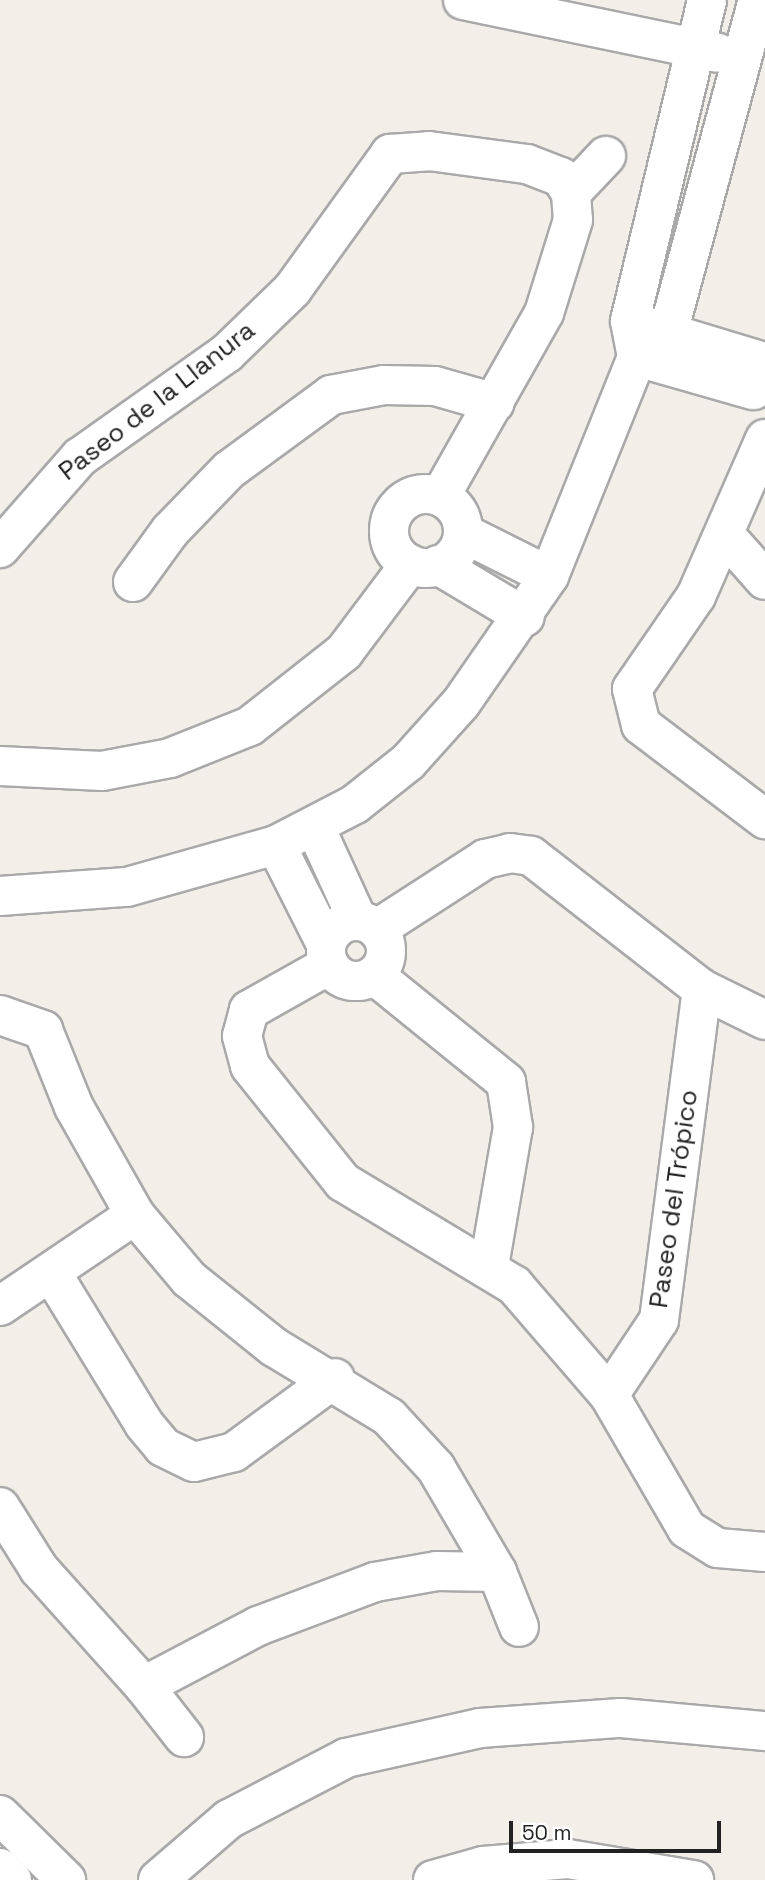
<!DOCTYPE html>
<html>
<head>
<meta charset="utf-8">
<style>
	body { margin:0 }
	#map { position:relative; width:765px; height:1880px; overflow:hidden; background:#f2efe9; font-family:"Space Grotesk",sans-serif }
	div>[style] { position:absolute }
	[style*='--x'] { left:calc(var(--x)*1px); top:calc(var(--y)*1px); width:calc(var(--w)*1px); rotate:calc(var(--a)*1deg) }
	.roads { filter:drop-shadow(2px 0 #a9a9a9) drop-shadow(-2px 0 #a9a9a9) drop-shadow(0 2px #a9a9a9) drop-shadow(0 -2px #a9a9a9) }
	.minor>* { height:38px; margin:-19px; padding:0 19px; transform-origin:19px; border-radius:19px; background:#fff }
	.minor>.ring { margin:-19px; padding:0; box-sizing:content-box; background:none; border:38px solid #fff; border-radius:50% }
	span { translate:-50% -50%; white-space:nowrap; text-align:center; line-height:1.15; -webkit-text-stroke:5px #fff; paint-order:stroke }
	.street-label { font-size:26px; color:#222 }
	.scale { position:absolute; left:509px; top:1821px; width:212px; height:32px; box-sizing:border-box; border:4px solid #222; border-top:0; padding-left:9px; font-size:21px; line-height:24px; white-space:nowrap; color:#222; -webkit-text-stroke:5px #fff; paint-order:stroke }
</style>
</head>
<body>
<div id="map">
	<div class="roads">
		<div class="minor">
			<i style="--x:463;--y:0;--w:260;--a:11.7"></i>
			<i style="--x:571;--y:193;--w:51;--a:-46.6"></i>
			<i style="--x:642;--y:325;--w:124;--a:16.8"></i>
			<i style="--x:637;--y:357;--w:37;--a:-101"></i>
			<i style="--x:630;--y:321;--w:330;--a:-76.5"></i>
			<i style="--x:637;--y:357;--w:121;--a:15.9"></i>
			<i style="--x:765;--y:439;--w:171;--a:113.7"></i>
			<i style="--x:696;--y:596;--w:113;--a:124.5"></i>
			<i style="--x:632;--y:689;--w:37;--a:76"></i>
			<i style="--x:641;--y:725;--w:156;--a:37.2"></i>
			<i class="ring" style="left:389px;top:494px;width:36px;height:36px"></i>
			<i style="--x:463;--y:533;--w:96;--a:26.6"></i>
			<i style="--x:725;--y:535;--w:60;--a:48.4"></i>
			<i style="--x:0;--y:548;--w:121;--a:-48.7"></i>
			<i style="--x:80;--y:457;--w:180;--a:-35.3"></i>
			<i style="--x:227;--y:353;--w:91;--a:-44.1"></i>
			<i style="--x:292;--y:290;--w:168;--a:-54.2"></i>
			<i style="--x:390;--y:154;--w:39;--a:-4"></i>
			<i style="--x:429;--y:151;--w:99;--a:7.6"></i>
			<i style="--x:527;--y:164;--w:36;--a:21"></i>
			<i style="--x:561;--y:177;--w:19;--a:58"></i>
			<i style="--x:571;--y:193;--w:27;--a:86"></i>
			<i style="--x:573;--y:220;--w:97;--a:107.3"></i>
			<i style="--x:544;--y:313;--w:211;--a:119.5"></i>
			<i style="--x:438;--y:565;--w:101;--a:30.9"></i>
			<i style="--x:133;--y:582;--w:63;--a:-54"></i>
			<i style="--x:170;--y:531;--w:85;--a:-46"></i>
			<i style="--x:229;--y:470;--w:127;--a:-36.3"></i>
			<i style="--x:331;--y:395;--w:54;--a:-10.7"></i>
			<i style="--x:384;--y:385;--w:51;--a:1.1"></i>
			<i style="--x:435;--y:386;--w:62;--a:15.8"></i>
			<i style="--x:0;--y:766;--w:102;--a:2.8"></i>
			<i style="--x:102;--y:771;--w:69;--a:-10.8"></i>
			<i style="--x:170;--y:758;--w:86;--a:-21.8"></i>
			<i style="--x:250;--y:726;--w:120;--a:-38.2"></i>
			<i style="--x:344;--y:652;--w:110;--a:-53.1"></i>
			<i style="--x:315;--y:827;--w:103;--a:65.4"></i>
			<i style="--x:276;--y:845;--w:111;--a:63.2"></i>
			<i style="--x:0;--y:896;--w:127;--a:-4.1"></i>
			<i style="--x:127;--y:887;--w:155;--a:-15.7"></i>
			<i style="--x:276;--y:845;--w:89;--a:-27.4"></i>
			<i style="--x:355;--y:804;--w:68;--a:-38.4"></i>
			<i style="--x:408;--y:762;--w:79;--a:-48.1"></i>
			<i style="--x:461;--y:703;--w:155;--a:-55.3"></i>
			<i style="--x:549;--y:576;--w:236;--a:-68.1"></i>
			<i style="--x:637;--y:357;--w:39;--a:-38"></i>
			<i style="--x:668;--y:333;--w:345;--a:-74.9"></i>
			<i class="ring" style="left:326px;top:921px;width:22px;height:22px"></i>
			<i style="--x:377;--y:929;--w:129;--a:-32.9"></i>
			<i style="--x:485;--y:859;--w:26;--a:-13"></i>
			<i style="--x:510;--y:853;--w:21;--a:8"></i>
			<i style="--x:531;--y:856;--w:217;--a:37.9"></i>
			<i style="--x:702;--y:989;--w:70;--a:26.2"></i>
			<i style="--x:329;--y:965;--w:92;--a:150.6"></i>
			<i style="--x:249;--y:1010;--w:27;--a:105"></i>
			<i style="--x:242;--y:1036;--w:31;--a:75"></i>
			<i style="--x:250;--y:1066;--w:149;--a:51.3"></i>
			<i style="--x:343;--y:1182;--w:200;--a:31.1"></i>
			<i style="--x:514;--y:1285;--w:145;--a:49.2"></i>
			<i style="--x:609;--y:1395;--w:155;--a:59.8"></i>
			<i style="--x:687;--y:1529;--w:36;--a:32"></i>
			<i style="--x:718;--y:1548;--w:47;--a:4.9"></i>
			<i style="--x:374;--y:975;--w:170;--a:39"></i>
			<i style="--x:506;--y:1082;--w:46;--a:81.2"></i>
			<i style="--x:513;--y:1127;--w:141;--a:99.8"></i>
			<i style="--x:0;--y:1015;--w:46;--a:19.2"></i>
			<i style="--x:43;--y:1030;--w:83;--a:68.1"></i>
			<i style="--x:74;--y:1107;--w:124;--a:60.5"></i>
			<i style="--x:135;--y:1215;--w:84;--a:49.8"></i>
			<i style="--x:189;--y:1279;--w:109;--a:38.7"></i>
			<i style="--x:274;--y:1347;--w:135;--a:31.3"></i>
			<i style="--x:389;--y:1417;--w:69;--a:47.3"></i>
			<i style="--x:436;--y:1468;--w:121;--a:59.6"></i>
			<i style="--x:497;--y:1572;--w:60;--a:-179"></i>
			<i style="--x:437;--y:1571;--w:63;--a:169.9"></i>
			<i style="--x:375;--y:1582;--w:125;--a:159.4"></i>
			<i style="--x:258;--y:1626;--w:129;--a:152.2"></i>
			<i style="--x:144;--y:1686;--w:157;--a:-131.9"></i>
			<i style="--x:39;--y:1569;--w:73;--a:-122.2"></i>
			<i style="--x:51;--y:1272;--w:178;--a:58.5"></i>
			<i style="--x:144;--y:1424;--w:30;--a:50"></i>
			<i style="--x:163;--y:1447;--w:34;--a:26"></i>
			<i style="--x:194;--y:1462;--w:41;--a:-14"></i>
			<i style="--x:234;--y:1452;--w:125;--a:-36.2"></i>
			<i style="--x:0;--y:1306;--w:163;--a:-34"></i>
			<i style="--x:609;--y:1395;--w:90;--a:-56.3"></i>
			<i style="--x:659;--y:1320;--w:334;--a:-82.6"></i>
			<i style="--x:497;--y:1572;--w:59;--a:68.2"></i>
			<i style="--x:144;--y:1686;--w:65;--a:51.9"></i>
			<i style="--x:0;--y:1815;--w:93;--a:44.6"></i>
			<i style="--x:0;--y:1868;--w:17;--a:45"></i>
			<i style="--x:158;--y:1880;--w:94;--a:-40.7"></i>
			<i style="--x:229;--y:1819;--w:132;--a:-27.5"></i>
			<i style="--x:346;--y:1758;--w:137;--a:-12.6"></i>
			<i style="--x:480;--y:1728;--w:141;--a:-4.1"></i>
			<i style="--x:621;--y:1718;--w:145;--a:5.2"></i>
			<i style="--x:433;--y:1880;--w:52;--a:-15.6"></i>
			<i style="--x:483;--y:1866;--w:85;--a:-4.7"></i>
			<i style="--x:568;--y:1859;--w:128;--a:9.5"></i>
		</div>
	</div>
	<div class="street-label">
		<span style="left:157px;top:401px;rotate:-38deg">Paseo de la Llanura</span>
		<span style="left:674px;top:1199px;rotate:-82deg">Paseo del Trópico</span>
	</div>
	<div class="scale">50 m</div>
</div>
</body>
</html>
